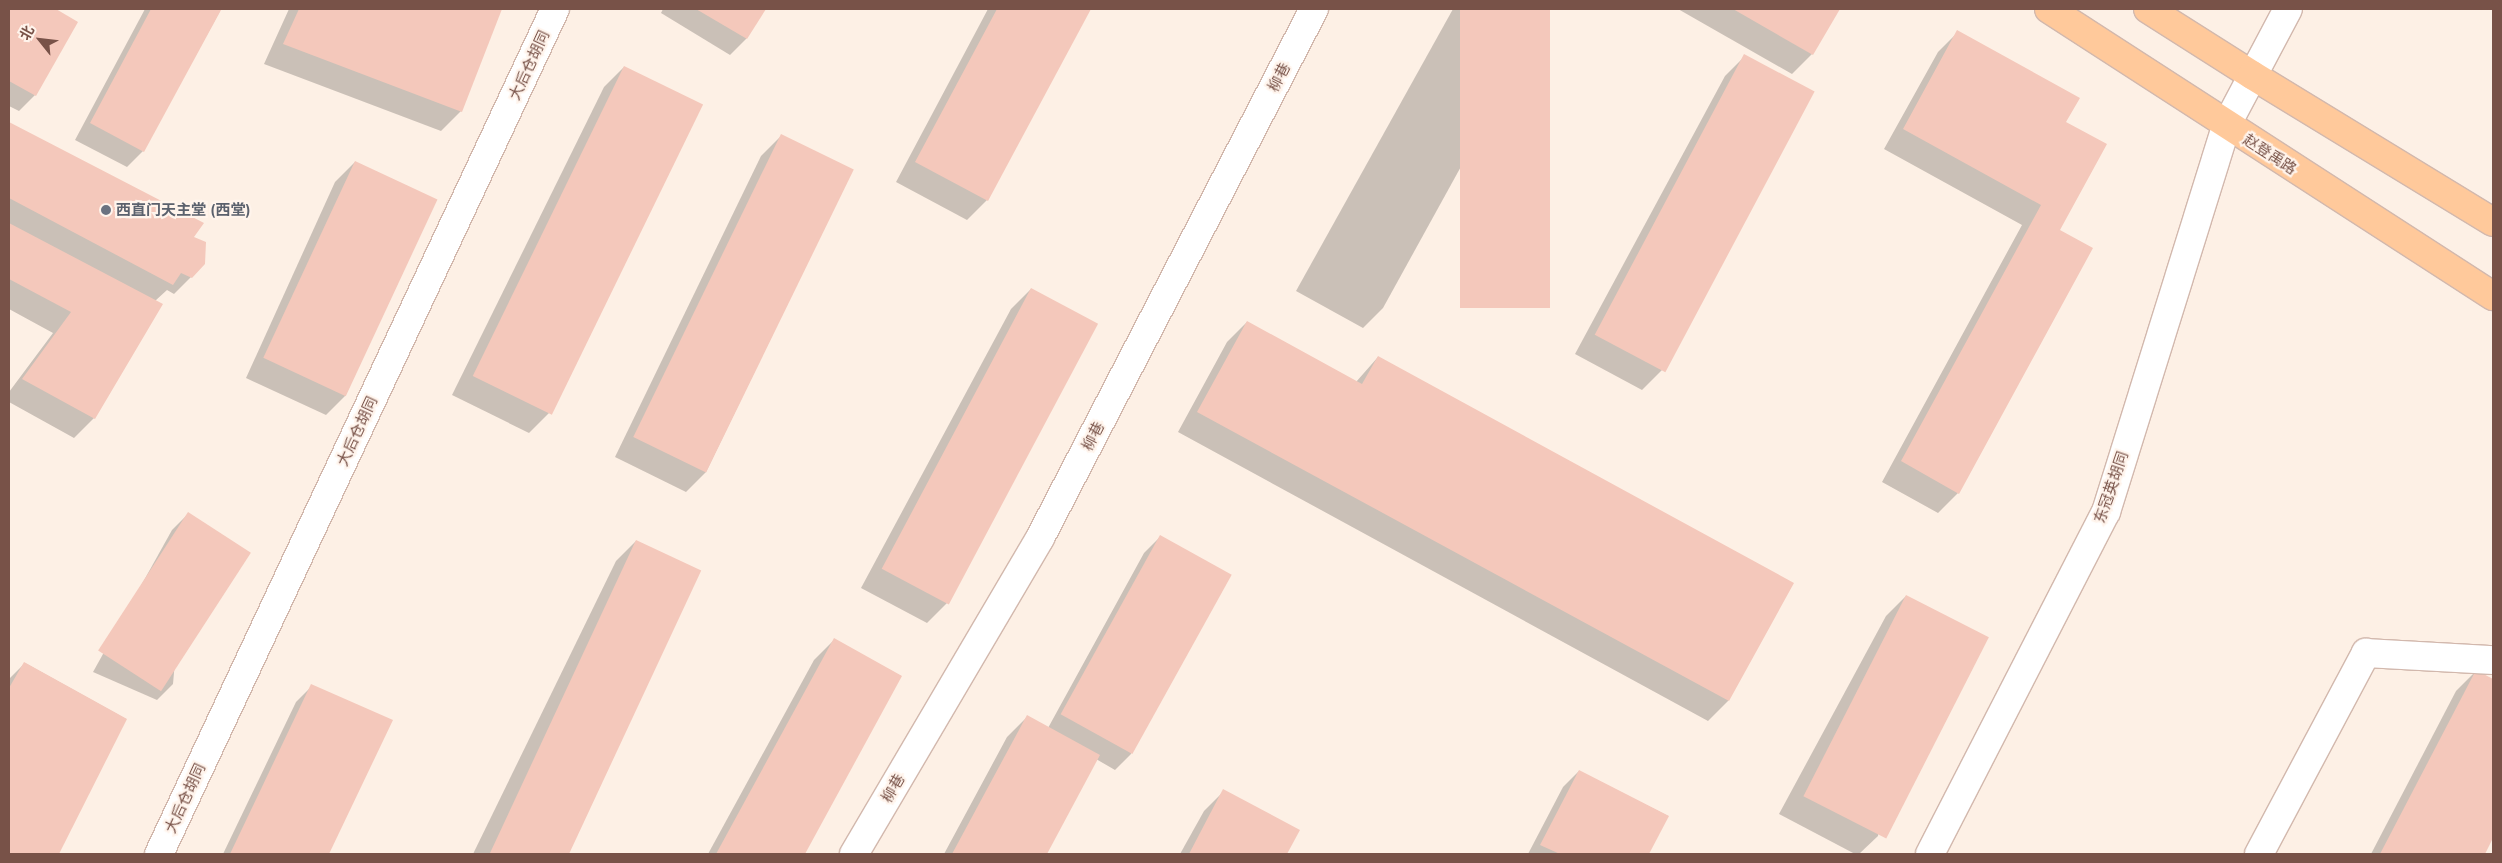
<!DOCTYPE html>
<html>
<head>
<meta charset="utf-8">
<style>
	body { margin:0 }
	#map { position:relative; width:2502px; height:863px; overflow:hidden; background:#fdf0e5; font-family:Mulish,"Noto Sans SC",sans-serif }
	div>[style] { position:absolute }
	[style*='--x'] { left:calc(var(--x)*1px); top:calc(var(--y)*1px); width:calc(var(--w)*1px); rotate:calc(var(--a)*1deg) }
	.shadow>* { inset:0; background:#0003 }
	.building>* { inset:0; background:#f4c8bb; transform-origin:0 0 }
	.roads { filter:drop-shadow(1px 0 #d2b8ad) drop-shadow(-1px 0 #d2b8ad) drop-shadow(0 1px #d2b8ad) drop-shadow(0 -1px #d2b8ad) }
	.minor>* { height:28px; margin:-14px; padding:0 14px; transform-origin:14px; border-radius:14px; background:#fff }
	.major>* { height:28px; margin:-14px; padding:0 14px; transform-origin:14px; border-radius:14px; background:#ffc99b }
	.dots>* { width:14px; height:14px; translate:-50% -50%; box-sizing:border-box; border:2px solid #fff4ec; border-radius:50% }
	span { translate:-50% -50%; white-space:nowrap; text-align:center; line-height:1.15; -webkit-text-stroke:4.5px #fff4ec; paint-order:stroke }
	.street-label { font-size:15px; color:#785248 }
	.worship-label { font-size:15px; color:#5b616d; font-weight:700 }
	.left { translate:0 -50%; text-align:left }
	.frame { position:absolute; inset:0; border:10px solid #785248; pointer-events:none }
	.north { position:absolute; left:15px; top:15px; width:50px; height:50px; -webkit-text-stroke:4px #fff4ec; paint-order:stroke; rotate:299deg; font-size:14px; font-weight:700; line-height:20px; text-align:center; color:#785248 }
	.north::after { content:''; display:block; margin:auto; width:18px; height:22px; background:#785248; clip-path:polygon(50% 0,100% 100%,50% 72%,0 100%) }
</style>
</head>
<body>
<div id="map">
	<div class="shadow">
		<i style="clip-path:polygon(9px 9px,53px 9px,77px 22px,35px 95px,19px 111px,9px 106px)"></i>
		<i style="clip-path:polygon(145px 9px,216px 9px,220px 11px,143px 151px,127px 167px,75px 140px)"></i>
		<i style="clip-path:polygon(289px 9px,501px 9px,461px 111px,441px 131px,264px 64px)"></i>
		<i style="clip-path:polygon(663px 9px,764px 9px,746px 39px,730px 55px,661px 13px)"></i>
		<i style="clip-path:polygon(988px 9px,1089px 9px,987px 200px,967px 220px,896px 182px)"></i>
		<i style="clip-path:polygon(1453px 9px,1548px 9px,1383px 308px,1363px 328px,1296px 291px)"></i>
		<i style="clip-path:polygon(1678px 9px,1838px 9px,1812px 54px,1792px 74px)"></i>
		<i style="clip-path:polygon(1958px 32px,2065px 122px,2058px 230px,1958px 493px,1938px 513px,1882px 482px,2022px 225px,1884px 149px,1938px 52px)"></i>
		<i style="clip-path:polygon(1745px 56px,1662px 370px,1642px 390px,1575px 354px,1725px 76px)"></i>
		<i style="clip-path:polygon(624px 67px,549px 413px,529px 433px,452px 395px,604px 87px)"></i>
		<i style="clip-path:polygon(9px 124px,202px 223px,193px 237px,204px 264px,174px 294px,167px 290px,155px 301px,161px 304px,94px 418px,74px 438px,9px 402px,9px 392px,53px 333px,9px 309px)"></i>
		<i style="clip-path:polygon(781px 136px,852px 170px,706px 472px,686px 492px,615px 457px,761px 156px)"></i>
		<i style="clip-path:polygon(355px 162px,346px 395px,326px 415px,246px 378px,335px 182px)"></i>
		<i style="clip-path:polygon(1031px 289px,1096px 324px,947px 603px,927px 623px,861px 588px,1011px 309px)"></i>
		<i style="clip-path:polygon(1247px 322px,1356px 382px,1378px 357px,1792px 583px,1728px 701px,1708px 721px,1178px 432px,1227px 342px)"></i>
		<i style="clip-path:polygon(188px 514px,173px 684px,157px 700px,93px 672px,172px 530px)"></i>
		<i style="clip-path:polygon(1160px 537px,1131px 754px,1115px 770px,1096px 759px,1045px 854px,944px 854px,1007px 737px,1027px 717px,1048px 728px,1144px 553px)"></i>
		<i style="clip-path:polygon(636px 541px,699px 572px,561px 854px,473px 854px,616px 561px)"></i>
		<i style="clip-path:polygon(1906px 596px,1878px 836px,1859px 854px,1855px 854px,1779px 814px,1886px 616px)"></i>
		<i style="clip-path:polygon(834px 640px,901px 676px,803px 854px,708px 854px,814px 660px)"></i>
		<i style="clip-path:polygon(25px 663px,126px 719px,58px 854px,9px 854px,9px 679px)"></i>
		<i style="clip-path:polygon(2476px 671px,2493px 680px,2493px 835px,2483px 854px,2371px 854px,2456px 691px)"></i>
		<i style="clip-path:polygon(312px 686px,391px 721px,328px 854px,223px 854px,296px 702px)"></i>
		<i style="clip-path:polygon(1579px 771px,1668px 816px,1647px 854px,1528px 854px,1563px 787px)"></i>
		<i style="clip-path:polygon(1224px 791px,1298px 830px,1285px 854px,1180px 854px,1204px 811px)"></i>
	</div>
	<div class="building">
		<i style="clip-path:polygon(9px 9px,56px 9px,78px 22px,36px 96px,9px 81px)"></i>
		<i style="clip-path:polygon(151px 9px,221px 10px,144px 152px,90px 123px)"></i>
		<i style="clip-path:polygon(299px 9px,502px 9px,462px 112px,283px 44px)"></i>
		<i style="clip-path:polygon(696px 9px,766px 9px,747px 39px)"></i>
		<i style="clip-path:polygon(997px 9px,1091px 9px,988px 201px,915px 162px)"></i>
		<i style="left:1460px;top:9px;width:90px;height:299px"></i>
		<i style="clip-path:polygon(1733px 9px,1840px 9px,1813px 55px)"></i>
		<i style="clip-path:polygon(1957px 30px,2080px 98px,2066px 122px,2107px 144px,2060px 230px,2093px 248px,1959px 494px,1901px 461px,2041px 205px,1903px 129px)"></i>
		<i style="left:1744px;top:54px;width:80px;height:318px;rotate:28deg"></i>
		<i style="left:624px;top:66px;width:88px;height:345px;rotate:26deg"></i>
		<i style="clip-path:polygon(9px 122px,204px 223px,194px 237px,206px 242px,205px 264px,192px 278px,181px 273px,173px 285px,9px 198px)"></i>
		<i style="left:781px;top:134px;width:81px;height:337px;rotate:26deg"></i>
		<i style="left:355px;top:161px;width:91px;height:217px;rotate:25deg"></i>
		<i style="clip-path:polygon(9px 223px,163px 304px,95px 419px,22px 379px,71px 312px,9px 279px)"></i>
		<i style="left:1031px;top:288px;width:76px;height:318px;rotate:28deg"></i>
		<i style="clip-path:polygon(1247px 321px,1362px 384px,1378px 356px,1794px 583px,1729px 701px,1197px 412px)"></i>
		<i style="left:188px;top:512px;width:75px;height:165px;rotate:33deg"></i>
		<i style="left:1160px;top:535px;width:82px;height:205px;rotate:29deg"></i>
		<i style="left:636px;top:540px;width:72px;height:350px;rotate:25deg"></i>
		<i style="left:1906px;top:595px;width:93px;height:226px;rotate:27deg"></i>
		<i style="clip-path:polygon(834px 638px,902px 676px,805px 854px,716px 854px)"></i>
		<i style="clip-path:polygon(24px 662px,127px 719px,59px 854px,9px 854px,9px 688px)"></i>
		<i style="clip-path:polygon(2476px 670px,2493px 679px,2493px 838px,2485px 854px,2380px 854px)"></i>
		<i style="clip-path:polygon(311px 684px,393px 720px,329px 854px,230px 854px)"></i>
		<i style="clip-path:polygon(1027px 715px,1100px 755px,1047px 854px,952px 854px)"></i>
		<i style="clip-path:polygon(1579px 770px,1669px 816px,1649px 854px,1560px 854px,1540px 845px)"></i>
		<i style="clip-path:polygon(1223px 789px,1300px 830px,1287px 854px,1189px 854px)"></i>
	</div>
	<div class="roads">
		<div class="minor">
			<i style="--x:159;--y:854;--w:933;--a:-64.89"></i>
			<i style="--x:854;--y:854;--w:367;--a:-59.5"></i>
			<i style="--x:1040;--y:538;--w:596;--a:-62.62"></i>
			<i style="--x:1930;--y:854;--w:385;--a:-62.8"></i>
			<i style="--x:2106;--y:512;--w:404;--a:-72.7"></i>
			<i style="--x:2226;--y:126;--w:132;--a:-62.1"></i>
			<i style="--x:2259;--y:854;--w:228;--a:-62"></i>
			<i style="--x:2366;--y:653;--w:127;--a:3.2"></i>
		</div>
		<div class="major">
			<i style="--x:2049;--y:9;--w:529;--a:32.88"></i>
			<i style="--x:2148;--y:9;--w:123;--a:32.4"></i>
			<i style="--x:2252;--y:75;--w:282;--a:31.4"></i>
		</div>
	</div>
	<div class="dots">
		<i style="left:106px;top:210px;background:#6b7280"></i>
	</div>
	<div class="street-label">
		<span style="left:529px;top:65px;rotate:-65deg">大后仓胡同</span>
		<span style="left:1279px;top:77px;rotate:-63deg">柳巷</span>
		<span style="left:2270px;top:154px;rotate:33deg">赵登禹路</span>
		<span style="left:357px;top:431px;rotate:-65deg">大后仓胡同</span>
		<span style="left:1093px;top:436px;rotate:-63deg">柳巷</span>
		<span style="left:2111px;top:487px;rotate:-71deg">东冠英胡同</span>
		<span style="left:893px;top:788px;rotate:-60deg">柳巷</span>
		<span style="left:185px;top:798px;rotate:-65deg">大后仓胡同</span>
	</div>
	<div class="worship-label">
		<span class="left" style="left:116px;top:210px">西直门天主堂 (西堂)</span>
	</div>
	<div class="frame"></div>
	<div class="north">北</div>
</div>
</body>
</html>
